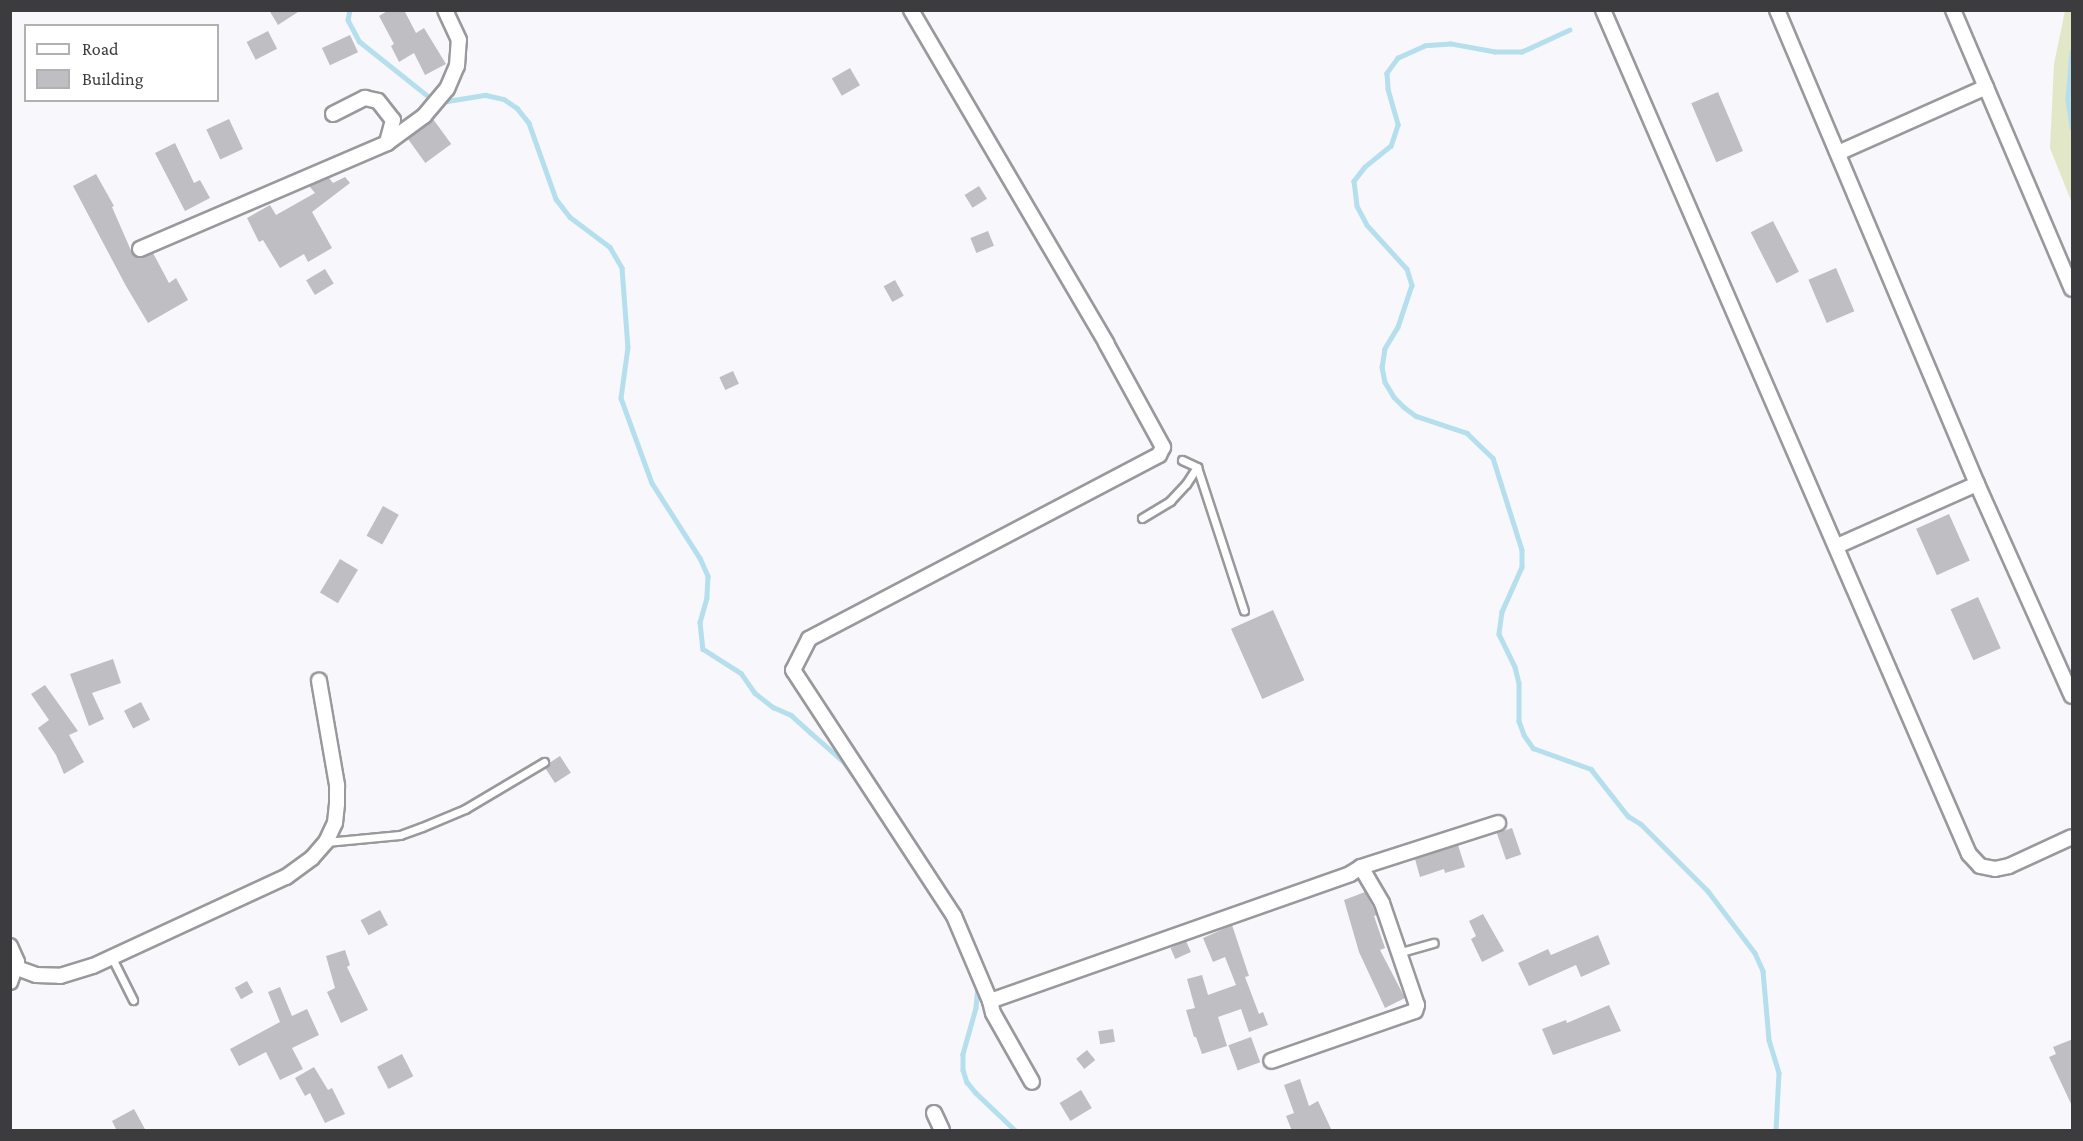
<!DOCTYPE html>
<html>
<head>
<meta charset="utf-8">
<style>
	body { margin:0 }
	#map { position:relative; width:2083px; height:1141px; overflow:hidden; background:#f7f7fc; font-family:"Crimson Pro",serif }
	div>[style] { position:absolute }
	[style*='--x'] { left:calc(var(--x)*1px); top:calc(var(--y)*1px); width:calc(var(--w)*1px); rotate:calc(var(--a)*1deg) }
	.green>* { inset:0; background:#e2e7c7 }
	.stream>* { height:4.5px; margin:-2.25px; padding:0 2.25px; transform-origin:2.25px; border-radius:2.25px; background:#b5dfed }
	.building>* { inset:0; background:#bfbfc3; transform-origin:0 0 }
	.roads { filter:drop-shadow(2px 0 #99999d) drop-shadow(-2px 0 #99999d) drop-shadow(0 2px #99999d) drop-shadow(0 -2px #99999d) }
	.lane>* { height:7px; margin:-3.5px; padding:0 3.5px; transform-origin:3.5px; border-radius:3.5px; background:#fff }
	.street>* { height:14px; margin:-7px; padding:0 7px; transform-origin:7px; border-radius:7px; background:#fff }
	span { translate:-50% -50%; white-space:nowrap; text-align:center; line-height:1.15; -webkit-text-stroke:4.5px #fff; paint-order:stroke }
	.frame { position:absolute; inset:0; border:12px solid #3c3c3e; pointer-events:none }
	.legend { position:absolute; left:24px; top:24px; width:195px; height:78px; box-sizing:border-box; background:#fff; border:2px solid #b1b1b2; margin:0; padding:8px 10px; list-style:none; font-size:18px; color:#3c3c3e }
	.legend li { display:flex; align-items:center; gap:12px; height:30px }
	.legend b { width:30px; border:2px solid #b1b1b2 }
</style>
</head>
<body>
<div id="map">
	<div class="green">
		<i style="clip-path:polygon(2065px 11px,2072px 11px,2072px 203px,2050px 148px,2054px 64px)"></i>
	</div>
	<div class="stream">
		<i style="--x:350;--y:10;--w:10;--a:101"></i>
		<i style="--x:348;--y:20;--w:24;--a:62"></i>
		<i style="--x:359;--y:41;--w:88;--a:38.6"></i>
		<i style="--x:428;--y:96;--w:20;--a:15"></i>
		<i style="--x:447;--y:101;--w:39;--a:-9"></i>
		<i style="--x:486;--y:95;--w:18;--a:13"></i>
		<i style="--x:504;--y:99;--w:16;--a:35"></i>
		<i style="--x:517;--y:108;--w:19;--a:51"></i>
		<i style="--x:529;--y:123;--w:81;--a:70.4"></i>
		<i style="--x:556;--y:199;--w:23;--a:52"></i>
		<i style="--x:570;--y:217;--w:50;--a:36.9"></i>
		<i style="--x:610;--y:247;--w:24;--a:60"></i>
		<i style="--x:622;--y:268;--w:79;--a:85.7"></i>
		<i style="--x:628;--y:347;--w:51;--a:97.8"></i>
		<i style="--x:621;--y:398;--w:90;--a:70"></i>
		<i style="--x:652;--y:483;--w:89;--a:57.4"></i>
		<i style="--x:700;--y:558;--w:20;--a:66"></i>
		<i style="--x:708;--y:576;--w:22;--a:93"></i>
		<i style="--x:707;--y:598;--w:25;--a:106"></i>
		<i style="--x:700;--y:622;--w:27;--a:84"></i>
		<i style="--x:703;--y:649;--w:45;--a:32.3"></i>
		<i style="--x:741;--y:673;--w:24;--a:55"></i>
		<i style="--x:755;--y:693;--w:23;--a:38"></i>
		<i style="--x:773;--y:707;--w:20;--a:24"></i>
		<i style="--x:791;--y:715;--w:27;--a:42"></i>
		<i style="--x:811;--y:733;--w:43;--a:41.2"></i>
		<i style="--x:843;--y:761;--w:27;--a:54"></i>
		<i style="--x:1570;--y:30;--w:53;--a:155.4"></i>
		<i style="--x:1522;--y:52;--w:27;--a:180"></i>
		<i style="--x:1495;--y:52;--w:45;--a:-169.7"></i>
		<i style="--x:1451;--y:44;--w:26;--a:176"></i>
		<i style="--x:1425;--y:46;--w:30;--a:156"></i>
		<i style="--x:1398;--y:58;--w:19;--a:126"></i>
		<i style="--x:1387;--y:73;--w:16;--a:86"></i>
		<i style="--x:1388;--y:89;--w:37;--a:74"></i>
		<i style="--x:1398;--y:125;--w:22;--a:108"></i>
		<i style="--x:1391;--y:146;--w:33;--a:141"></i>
		<i style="--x:1365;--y:167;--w:18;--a:128"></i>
		<i style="--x:1354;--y:181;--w:25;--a:83"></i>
		<i style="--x:1357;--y:206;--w:21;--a:62"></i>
		<i style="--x:1367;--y:225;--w:59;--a:47.7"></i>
		<i style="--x:1407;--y:269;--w:17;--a:73"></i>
		<i style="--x:1412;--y:285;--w:44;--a:108.4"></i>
		<i style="--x:1398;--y:327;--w:26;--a:121"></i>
		<i style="--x:1385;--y:349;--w:18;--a:99"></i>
		<i style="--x:1382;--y:367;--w:15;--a:79"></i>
		<i style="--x:1385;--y:382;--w:17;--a:59"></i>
		<i style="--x:1394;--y:397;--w:14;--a:45"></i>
		<i style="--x:1404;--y:407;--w:15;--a:37"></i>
		<i style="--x:1416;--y:416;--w:54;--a:18.4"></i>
		<i style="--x:1467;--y:433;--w:36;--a:44"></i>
		<i style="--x:1493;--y:458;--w:96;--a:72.5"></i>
		<i style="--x:1522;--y:550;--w:17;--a:90"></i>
		<i style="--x:1522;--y:567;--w:49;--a:114"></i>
		<i style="--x:1502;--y:612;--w:22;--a:98"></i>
		<i style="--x:1499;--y:634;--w:37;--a:64"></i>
		<i style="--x:1515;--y:667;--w:16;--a:76"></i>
		<i style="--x:1519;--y:683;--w:38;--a:90"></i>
		<i style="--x:1519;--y:721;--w:15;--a:70"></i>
		<i style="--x:1524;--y:735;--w:16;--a:55"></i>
		<i style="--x:1533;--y:748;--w:62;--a:19.9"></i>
		<i style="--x:1591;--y:769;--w:60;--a:51.8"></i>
		<i style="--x:1628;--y:816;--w:15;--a:32"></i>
		<i style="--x:1641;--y:824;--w:95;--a:45"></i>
		<i style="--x:1708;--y:891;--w:78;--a:52.8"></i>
		<i style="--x:1755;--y:953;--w:20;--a:66"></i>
		<i style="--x:1763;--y:971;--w:69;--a:85"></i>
		<i style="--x:1769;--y:1040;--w:34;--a:73"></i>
		<i style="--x:1779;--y:1073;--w:57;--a:93"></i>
		<i style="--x:2072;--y:52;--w:47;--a:94.9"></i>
		<i style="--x:2068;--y:99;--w:29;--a:82"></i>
		<i style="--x:978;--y:985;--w:23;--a:95"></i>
		<i style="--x:976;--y:1008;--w:48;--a:105.8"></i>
		<i style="--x:963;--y:1054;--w:16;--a:90"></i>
		<i style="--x:963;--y:1070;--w:13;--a:72"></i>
		<i style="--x:967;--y:1082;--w:14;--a:51"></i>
		<i style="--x:976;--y:1093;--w:54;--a:43.5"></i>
	</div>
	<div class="building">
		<i style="clip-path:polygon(269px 10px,301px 10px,278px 25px)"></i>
		<i style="clip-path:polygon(389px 10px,404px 10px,416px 33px,424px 28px,446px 64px,425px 75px,414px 53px,399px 62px,391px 46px,394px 44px,379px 16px)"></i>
		<i style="left:268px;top:31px;width:20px;height:24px;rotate:63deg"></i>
		<i style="left:350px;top:35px;width:19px;height:31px;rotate:65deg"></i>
		<i style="left:850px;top:68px;width:20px;height:21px;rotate:60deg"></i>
		<i style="left:1718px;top:92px;width:64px;height:29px;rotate:67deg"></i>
		<i style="left:229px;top:119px;width:33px;height:25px;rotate:65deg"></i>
		<i style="left:433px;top:119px;width:31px;height:32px;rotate:54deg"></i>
		<i style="clip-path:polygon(175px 143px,194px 183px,200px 180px,210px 198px,185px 211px,155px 153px)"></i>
		<i style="clip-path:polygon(96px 174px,114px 206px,112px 207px,133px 255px,140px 258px,153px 253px,169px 283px,176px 278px,188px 300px,148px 323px,126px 286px,73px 186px)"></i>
		<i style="clip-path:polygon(345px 177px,350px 183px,312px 212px,332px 248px,308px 262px,304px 254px,280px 268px,263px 240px,259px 242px,247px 218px,270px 205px,276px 215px,315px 193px,309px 186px,329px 178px,333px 183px)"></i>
		<i style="left:979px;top:186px;width:15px;height:17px;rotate:58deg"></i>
		<i style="left:1773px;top:221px;width:57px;height:25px;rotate:63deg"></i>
		<i style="left:988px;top:231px;width:16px;height:19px;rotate:68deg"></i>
		<i style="left:1836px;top:268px;width:47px;height:30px;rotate:67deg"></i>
		<i style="left:325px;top:269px;width:17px;height:22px;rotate:59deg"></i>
		<i style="left:895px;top:280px;width:18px;height:13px;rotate:61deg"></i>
		<i style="left:733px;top:371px;width:14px;height:15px;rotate:65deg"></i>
		<i style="left:383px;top:506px;width:18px;height:34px;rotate:29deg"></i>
		<i style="left:1949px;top:514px;width:51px;height:36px;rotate:66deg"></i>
		<i style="left:340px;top:559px;width:21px;height:39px;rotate:31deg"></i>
		<i style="left:1978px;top:597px;width:56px;height:30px;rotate:66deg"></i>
		<i style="left:1273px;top:610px;width:77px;height:46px;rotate:66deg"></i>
		<i style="clip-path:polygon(113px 659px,121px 683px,92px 693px,104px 719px,89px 726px,70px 674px)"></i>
		<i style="clip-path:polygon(45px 685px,78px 731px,69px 735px,84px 762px,64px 774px,56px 755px,38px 728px,49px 720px,31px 694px)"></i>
		<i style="left:141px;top:702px;width:20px;height:19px;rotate:63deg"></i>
		<i style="left:560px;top:756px;width:20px;height:19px;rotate:57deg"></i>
		<i style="left:1512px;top:828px;width:28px;height:16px;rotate:71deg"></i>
		<i style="clip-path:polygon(1458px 845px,1465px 867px,1445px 873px,1444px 869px,1420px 877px,1415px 859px)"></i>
		<i style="clip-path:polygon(1365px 892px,1377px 915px,1374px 916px,1385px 948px,1380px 950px,1405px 998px,1385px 1008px,1359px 952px,1344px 900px)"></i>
		<i style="left:380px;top:910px;width:17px;height:22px;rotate:62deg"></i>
		<i style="clip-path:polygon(1483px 914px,1504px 951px,1482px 962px,1471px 939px,1476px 936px,1469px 921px)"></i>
		<i style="clip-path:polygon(1232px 925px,1249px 976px,1245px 977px,1259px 1014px,1263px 1012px,1268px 1025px,1249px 1032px,1241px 1009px,1218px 1017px,1227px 1046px,1202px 1054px,1196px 1037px,1194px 1037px,1186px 1010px,1195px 1008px,1187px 979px,1202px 975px,1208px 995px,1236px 985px,1225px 957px,1213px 962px,1203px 938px)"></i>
		<i style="clip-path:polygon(1598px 935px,1610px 964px,1581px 977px,1576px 965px,1529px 986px,1518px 963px,1548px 949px,1551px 955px)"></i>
		<i style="left:1186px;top:941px;width:12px;height:17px;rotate:66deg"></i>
		<i style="clip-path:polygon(345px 950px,350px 965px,347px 967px,368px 1010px,341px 1023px,327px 992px,335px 988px,326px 956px)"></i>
		<i style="left:247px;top:981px;width:13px;height:14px;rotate:61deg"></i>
		<i style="clip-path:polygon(280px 987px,292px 1016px,307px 1009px,319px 1035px,292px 1048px,303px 1069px,280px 1080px,266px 1052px,239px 1066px,230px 1049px,280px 1022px,268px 992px)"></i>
		<i style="clip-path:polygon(1609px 1005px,1621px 1031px,1553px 1055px,1542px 1029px,1566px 1020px,1567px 1023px)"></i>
		<i style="left:1113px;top:1029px;width:13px;height:15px;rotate:81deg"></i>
		<i style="left:1251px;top:1037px;width:27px;height:24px;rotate:70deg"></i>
		<i style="clip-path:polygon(2073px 1039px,2073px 1108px,2049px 1057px,2056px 1054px,2053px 1047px)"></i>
		<i style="left:1087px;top:1050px;width:13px;height:14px;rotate:51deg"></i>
		<i style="left:402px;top:1054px;width:25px;height:28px;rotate:63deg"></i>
		<i style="clip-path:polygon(314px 1067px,328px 1090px,332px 1088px,345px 1114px,325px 1123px,310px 1093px,305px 1096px,295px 1078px)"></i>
		<i style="clip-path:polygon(1300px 1079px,1309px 1106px,1318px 1101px,1332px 1131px,1292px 1131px,1286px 1116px,1294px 1113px,1284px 1085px)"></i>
		<i style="left:1081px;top:1090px;width:21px;height:25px;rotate:59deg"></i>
		<i style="clip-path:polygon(134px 1109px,146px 1131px,117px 1131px,112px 1121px)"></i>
	</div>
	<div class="roads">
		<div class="lane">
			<i style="--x:1182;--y:460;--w:17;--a:25"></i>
			<i style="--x:1197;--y:467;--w:151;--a:71.9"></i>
			<i style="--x:1142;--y:518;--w:33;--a:-31"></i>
			<i style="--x:1170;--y:501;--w:23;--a:-47"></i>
			<i style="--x:1186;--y:484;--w:20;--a:-57"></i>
			<i style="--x:326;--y:842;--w:74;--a:-5.4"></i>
			<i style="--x:400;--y:835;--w:23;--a:-20"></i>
			<i style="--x:422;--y:827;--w:47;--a:-22.7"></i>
			<i style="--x:465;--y:809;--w:92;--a:-30.7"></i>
			<i style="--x:1398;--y:953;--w:37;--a:-16"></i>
			<i style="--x:112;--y:958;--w:47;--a:63.4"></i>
		</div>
		<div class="street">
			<i style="--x:911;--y:10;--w:386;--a:59.6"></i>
			<i style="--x:1106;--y:343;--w:119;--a:61.3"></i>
			<i style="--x:1163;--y:447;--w:9;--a:117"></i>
			<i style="--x:1159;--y:455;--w:395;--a:152.3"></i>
			<i style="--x:809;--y:639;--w:35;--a:117"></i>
			<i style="--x:793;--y:670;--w:294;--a:56.8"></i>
			<i style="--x:954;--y:916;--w:92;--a:67"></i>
			<i style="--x:990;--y:1001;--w:382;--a:-19.4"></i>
			<i style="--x:1350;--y:874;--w:13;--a:-32"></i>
			<i style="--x:1361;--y:867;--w:42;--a:59.7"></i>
			<i style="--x:1382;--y:903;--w:108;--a:71.1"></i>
			<i style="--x:1417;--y:1005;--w:6;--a:108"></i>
			<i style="--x:1415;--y:1011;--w:152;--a:160.9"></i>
			<i style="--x:1603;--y:10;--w:920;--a:66.56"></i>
			<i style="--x:1969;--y:854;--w:16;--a:47"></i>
			<i style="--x:1980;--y:866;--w:15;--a:11"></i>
			<i style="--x:1995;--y:869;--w:14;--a:-12"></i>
			<i style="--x:2009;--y:866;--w:69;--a:-24.7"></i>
			<i style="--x:1777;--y:10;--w:514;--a:67.12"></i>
			<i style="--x:1977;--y:484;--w:232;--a:65.9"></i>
			<i style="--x:1953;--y:10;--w:303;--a:66.9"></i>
			<i style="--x:333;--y:114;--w:36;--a:-27"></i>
			<i style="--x:365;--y:98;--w:13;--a:13"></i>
			<i style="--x:378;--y:101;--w:24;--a:52"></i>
			<i style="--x:393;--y:120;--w:24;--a:105"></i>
			<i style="--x:1838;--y:153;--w:162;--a:-24"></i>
			<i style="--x:140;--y:249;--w:269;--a:-23.2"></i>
			<i style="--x:387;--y:143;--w:46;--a:-36.1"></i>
			<i style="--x:424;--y:116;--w:35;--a:-50"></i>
			<i style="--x:447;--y:89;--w:25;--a:-67"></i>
			<i style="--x:457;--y:66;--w:26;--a:-86"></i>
			<i style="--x:459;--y:40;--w:33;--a:-115"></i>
			<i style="--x:1837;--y:546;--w:153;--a:-23.9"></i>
			<i style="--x:1361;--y:867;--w:144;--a:-17.8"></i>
			<i style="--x:10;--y:946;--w:17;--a:66"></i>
			<i style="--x:17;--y:962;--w:21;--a:109"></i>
			<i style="--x:17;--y:968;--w:20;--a:20"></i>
			<i style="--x:36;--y:975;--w:24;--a:2"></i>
			<i style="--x:60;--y:976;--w:34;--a:-17"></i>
			<i style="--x:93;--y:966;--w:213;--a:-24.8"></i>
			<i style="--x:286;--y:877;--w:32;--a:-36"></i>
			<i style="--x:312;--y:858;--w:21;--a:-49"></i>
			<i style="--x:326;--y:842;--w:21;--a:-65"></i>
			<i style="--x:335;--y:823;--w:19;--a:-84"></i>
			<i style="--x:337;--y:804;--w:19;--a:-90"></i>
			<i style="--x:337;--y:785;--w:106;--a:-99.8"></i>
			<i style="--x:990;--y:1001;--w:12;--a:76"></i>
			<i style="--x:993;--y:1013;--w:79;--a:60.5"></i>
			<i style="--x:934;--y:1113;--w:19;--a:65"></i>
		</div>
	</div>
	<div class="frame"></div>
	<ul class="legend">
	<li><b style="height:8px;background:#fff"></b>Road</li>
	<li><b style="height:16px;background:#bfbfc3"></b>Building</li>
	</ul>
</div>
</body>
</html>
